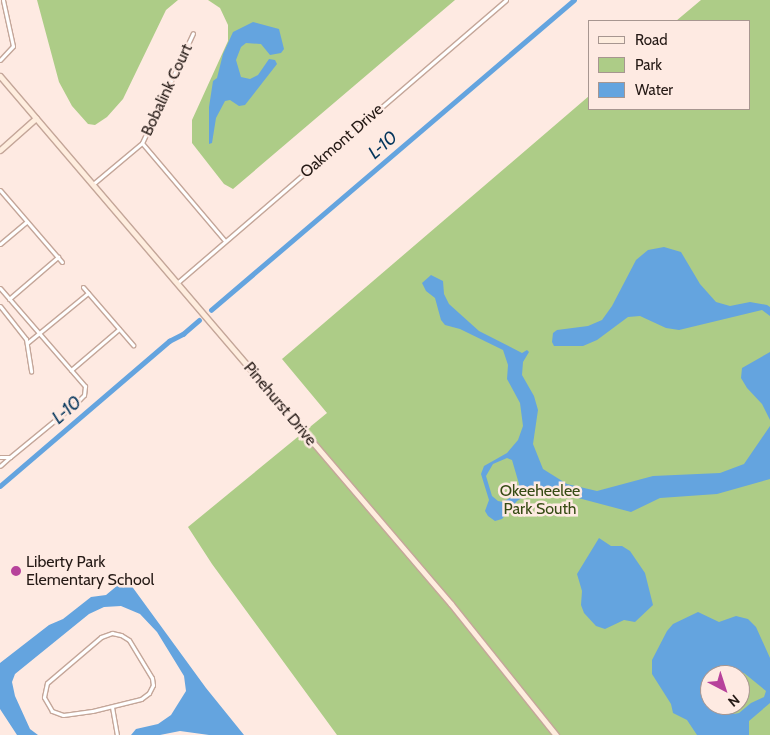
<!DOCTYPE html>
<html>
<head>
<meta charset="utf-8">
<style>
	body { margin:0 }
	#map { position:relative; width:770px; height:735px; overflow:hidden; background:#feeae2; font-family:Cabin,sans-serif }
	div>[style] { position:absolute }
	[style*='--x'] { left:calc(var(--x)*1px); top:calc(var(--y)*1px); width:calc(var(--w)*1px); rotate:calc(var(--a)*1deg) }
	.green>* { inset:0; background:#adcc87 }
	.water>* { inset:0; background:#64a4df }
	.canal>* { height:4.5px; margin:-2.25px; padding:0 2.25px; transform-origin:2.25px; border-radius:2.25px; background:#64a4df }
	.roads { filter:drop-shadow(1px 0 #c4a699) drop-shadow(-1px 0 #c4a699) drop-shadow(0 1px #c4a699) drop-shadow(0 -1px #c4a699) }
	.street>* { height:3px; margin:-1.5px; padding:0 1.5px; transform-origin:1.5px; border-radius:1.5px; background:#fff }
	.secondary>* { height:5px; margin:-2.5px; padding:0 2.5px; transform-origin:2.5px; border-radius:2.5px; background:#feedde }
	.dots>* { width:14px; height:14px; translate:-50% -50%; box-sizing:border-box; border:2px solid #feeae2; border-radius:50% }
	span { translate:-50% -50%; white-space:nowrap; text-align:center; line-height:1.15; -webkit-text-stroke:5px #feeae2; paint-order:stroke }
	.street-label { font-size:16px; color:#241915 }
	.park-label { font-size:16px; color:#364b14 }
	.poi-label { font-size:16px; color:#241915 }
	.left { translate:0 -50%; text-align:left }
	.water-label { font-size:18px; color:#02345b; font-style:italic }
	.legend { position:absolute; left:588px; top:20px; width:162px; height:90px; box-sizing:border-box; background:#feeae2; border:1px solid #a79690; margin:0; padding:6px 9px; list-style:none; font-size:15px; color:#241915 }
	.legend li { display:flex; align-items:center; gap:10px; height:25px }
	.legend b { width:25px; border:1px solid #a79690 }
	.north { position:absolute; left:700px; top:665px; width:50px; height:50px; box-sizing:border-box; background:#feeae2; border:1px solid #a79690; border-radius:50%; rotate:140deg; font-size:14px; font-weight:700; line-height:20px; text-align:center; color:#241915 }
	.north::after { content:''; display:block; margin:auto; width:18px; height:22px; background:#b7429b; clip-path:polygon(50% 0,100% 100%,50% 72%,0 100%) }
</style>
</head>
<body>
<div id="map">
	<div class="green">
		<i style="clip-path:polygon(37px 0,178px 0,166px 10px,123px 99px,107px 117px,95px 125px,88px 124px,72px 106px,59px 82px)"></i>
		<i style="clip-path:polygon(208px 0,455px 0,233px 189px,224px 184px,192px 143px,192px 120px,228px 41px,228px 25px,220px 8px)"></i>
		<i style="clip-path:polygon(evenodd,701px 0,770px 0,770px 735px,337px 735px,212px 564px,188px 527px,327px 413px,282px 359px,589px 96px,589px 109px,749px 109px,749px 21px,676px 21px,701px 0,710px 675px,740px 675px,740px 705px,710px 705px,710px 675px)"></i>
	</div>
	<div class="water">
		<i style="clip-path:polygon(253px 22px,279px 29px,284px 49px,281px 53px,270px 55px,261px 44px,246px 43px,241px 47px,236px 60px,241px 77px,250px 79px,258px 75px,269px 59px,275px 60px,277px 64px,245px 105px,239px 106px,230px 100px,225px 101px,216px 118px,212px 143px,209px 144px,209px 107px,213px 81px,217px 78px,223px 54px,233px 32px)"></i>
		<i style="clip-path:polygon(664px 247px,681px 252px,700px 284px,716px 302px,730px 306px,750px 302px,767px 305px,770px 307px,770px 316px,762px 310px,679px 330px,666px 328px,640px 316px,628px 317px,597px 340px,583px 346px,554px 346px,552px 342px,553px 333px,557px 330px,588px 326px,602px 320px,612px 306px,636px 260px,648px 250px)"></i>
		<i style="clip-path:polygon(evenodd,431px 275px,443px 281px,444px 294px,449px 304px,479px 331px,522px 353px,527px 350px,529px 352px,523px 362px,522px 375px,534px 396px,538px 410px,533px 444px,543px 469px,567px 484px,597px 491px,653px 476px,720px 473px,744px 464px,770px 426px,770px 479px,717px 494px,660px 498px,631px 512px,548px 490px,532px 492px,517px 501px,502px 519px,495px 521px,488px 516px,485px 511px,489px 500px,481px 474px,484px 466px,507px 453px,518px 440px,523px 426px,520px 403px,507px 379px,508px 365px,503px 350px,460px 329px,445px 325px,441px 320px,435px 298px,426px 291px,422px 283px,431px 275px,507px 458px,512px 460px,519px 484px,517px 492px,511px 497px,503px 502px,498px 501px,492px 496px,486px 476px,493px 464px,507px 458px)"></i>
		<i style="clip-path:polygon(770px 352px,770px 420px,762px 404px,747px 388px,741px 378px,742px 368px)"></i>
		<i style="clip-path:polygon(599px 538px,611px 546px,622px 546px,630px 551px,645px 573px,653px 605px,635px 622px,624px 620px,605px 629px,596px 626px,584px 613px,581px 605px,582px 591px,577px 574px)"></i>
		<i style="clip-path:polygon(128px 581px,206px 688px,244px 735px,209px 735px,180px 731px,160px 735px,131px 735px,136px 729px,158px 724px,171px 715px,186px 691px,184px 676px,157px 632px,140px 614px,121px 606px,104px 607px,89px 614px,15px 674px,12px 682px,15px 696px,30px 729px,38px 735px,17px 735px,0 709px,0 663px,49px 625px,63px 619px,91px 597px,106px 595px,118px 585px)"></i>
		<i style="clip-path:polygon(evenodd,698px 612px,719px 622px,736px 616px,748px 619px,756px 627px,770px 658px,770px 703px,749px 721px,749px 735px,697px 735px,687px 720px,673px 713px,671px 704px,652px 674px,652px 660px,667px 631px,673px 624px,698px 612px,738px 672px,744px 673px,766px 691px,764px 697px,751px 703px,739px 713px,734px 714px,727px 705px,710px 705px,710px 675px,736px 675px,738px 672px)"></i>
	</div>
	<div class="canal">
		<i style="--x:211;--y:310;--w:477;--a:-40.5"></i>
		<i style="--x:0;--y:486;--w:223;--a:-40.6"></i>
		<i style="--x:169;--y:341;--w:16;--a:-27"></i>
		<i style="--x:183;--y:334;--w:21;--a:-41"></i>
	</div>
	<div class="roads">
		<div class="street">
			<i style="--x:0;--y:60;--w:19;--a:-47"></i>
			<i style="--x:13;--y:46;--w:47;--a:-102.3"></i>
			<i style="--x:142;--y:143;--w:128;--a:49.7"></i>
			<i style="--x:93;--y:184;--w:64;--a:-39.9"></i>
			<i style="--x:142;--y:143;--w:121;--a:-65.1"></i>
			<i style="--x:0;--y:190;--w:95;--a:49.3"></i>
			<i style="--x:0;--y:244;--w:35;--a:-40"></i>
			<i style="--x:177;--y:283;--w:434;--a:-40.7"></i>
			<i style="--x:83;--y:287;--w:77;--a:49.2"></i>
			<i style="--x:0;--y:288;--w:130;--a:49.1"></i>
			<i style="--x:85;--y:386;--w:9;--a:96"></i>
			<i style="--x:84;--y:395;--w:10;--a:135"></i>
			<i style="--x:77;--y:402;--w:87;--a:140.6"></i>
			<i style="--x:9;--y:299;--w:65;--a:-40.6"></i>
			<i style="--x:0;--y:306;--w:42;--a:51.8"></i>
			<i style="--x:26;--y:339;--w:33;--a:81"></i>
			<i style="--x:27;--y:343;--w:79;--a:-39.3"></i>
			<i style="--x:71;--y:370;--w:63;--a:-40.5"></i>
			<i style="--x:0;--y:457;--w:10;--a:0"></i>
			<i style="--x:10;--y:457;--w:13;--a:138"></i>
			<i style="--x:112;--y:633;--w:9;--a:13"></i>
			<i style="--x:121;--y:635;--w:9;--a:32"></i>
			<i style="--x:129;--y:640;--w:44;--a:58.8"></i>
			<i style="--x:152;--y:678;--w:7;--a:82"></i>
			<i style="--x:153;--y:685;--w:9;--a:117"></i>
			<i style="--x:149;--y:693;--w:10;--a:143"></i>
			<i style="--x:141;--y:699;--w:50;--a:166.2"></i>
			<i style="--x:92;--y:711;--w:29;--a:172"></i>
			<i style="--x:63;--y:715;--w:12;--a:-160"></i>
			<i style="--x:52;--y:711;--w:16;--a:-120"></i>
			<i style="--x:44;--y:697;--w:14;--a:-78"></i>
			<i style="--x:47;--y:683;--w:71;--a:-40.4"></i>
			<i style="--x:101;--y:637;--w:12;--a:-20"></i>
			<i style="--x:112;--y:707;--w:28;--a:80"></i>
		</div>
		<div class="secondary">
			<i style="--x:0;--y:76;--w:694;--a:49.5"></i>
			<i style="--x:451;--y:604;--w:168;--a:51.3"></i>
			<i style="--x:0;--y:150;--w:48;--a:-41.6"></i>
		</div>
	</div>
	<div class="dots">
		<i style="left:16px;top:571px;background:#b7429b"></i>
	</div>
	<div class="street-label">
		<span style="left:167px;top:90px;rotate:-65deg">Bobalink Court</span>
		<span style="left:342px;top:141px;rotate:-41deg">Oakmont Drive</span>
		<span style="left:280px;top:404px;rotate:50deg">Pinehurst Drive</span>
	</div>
	<div class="park-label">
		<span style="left:540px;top:500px">Okeeheelee<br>Park South</span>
	</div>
	<div class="poi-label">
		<span class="left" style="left:26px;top:571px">Liberty Park<br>Elementary School</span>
	</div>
	<div class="water-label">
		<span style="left:383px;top:145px;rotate:-41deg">L-10</span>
		<span style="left:67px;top:410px;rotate:-41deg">L-10</span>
	</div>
	<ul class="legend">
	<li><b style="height:6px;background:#feedde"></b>Road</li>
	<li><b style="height:14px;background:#adcc87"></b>Park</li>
	<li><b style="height:14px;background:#64a4df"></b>Water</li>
	</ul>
	<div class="north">N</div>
</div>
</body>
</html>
